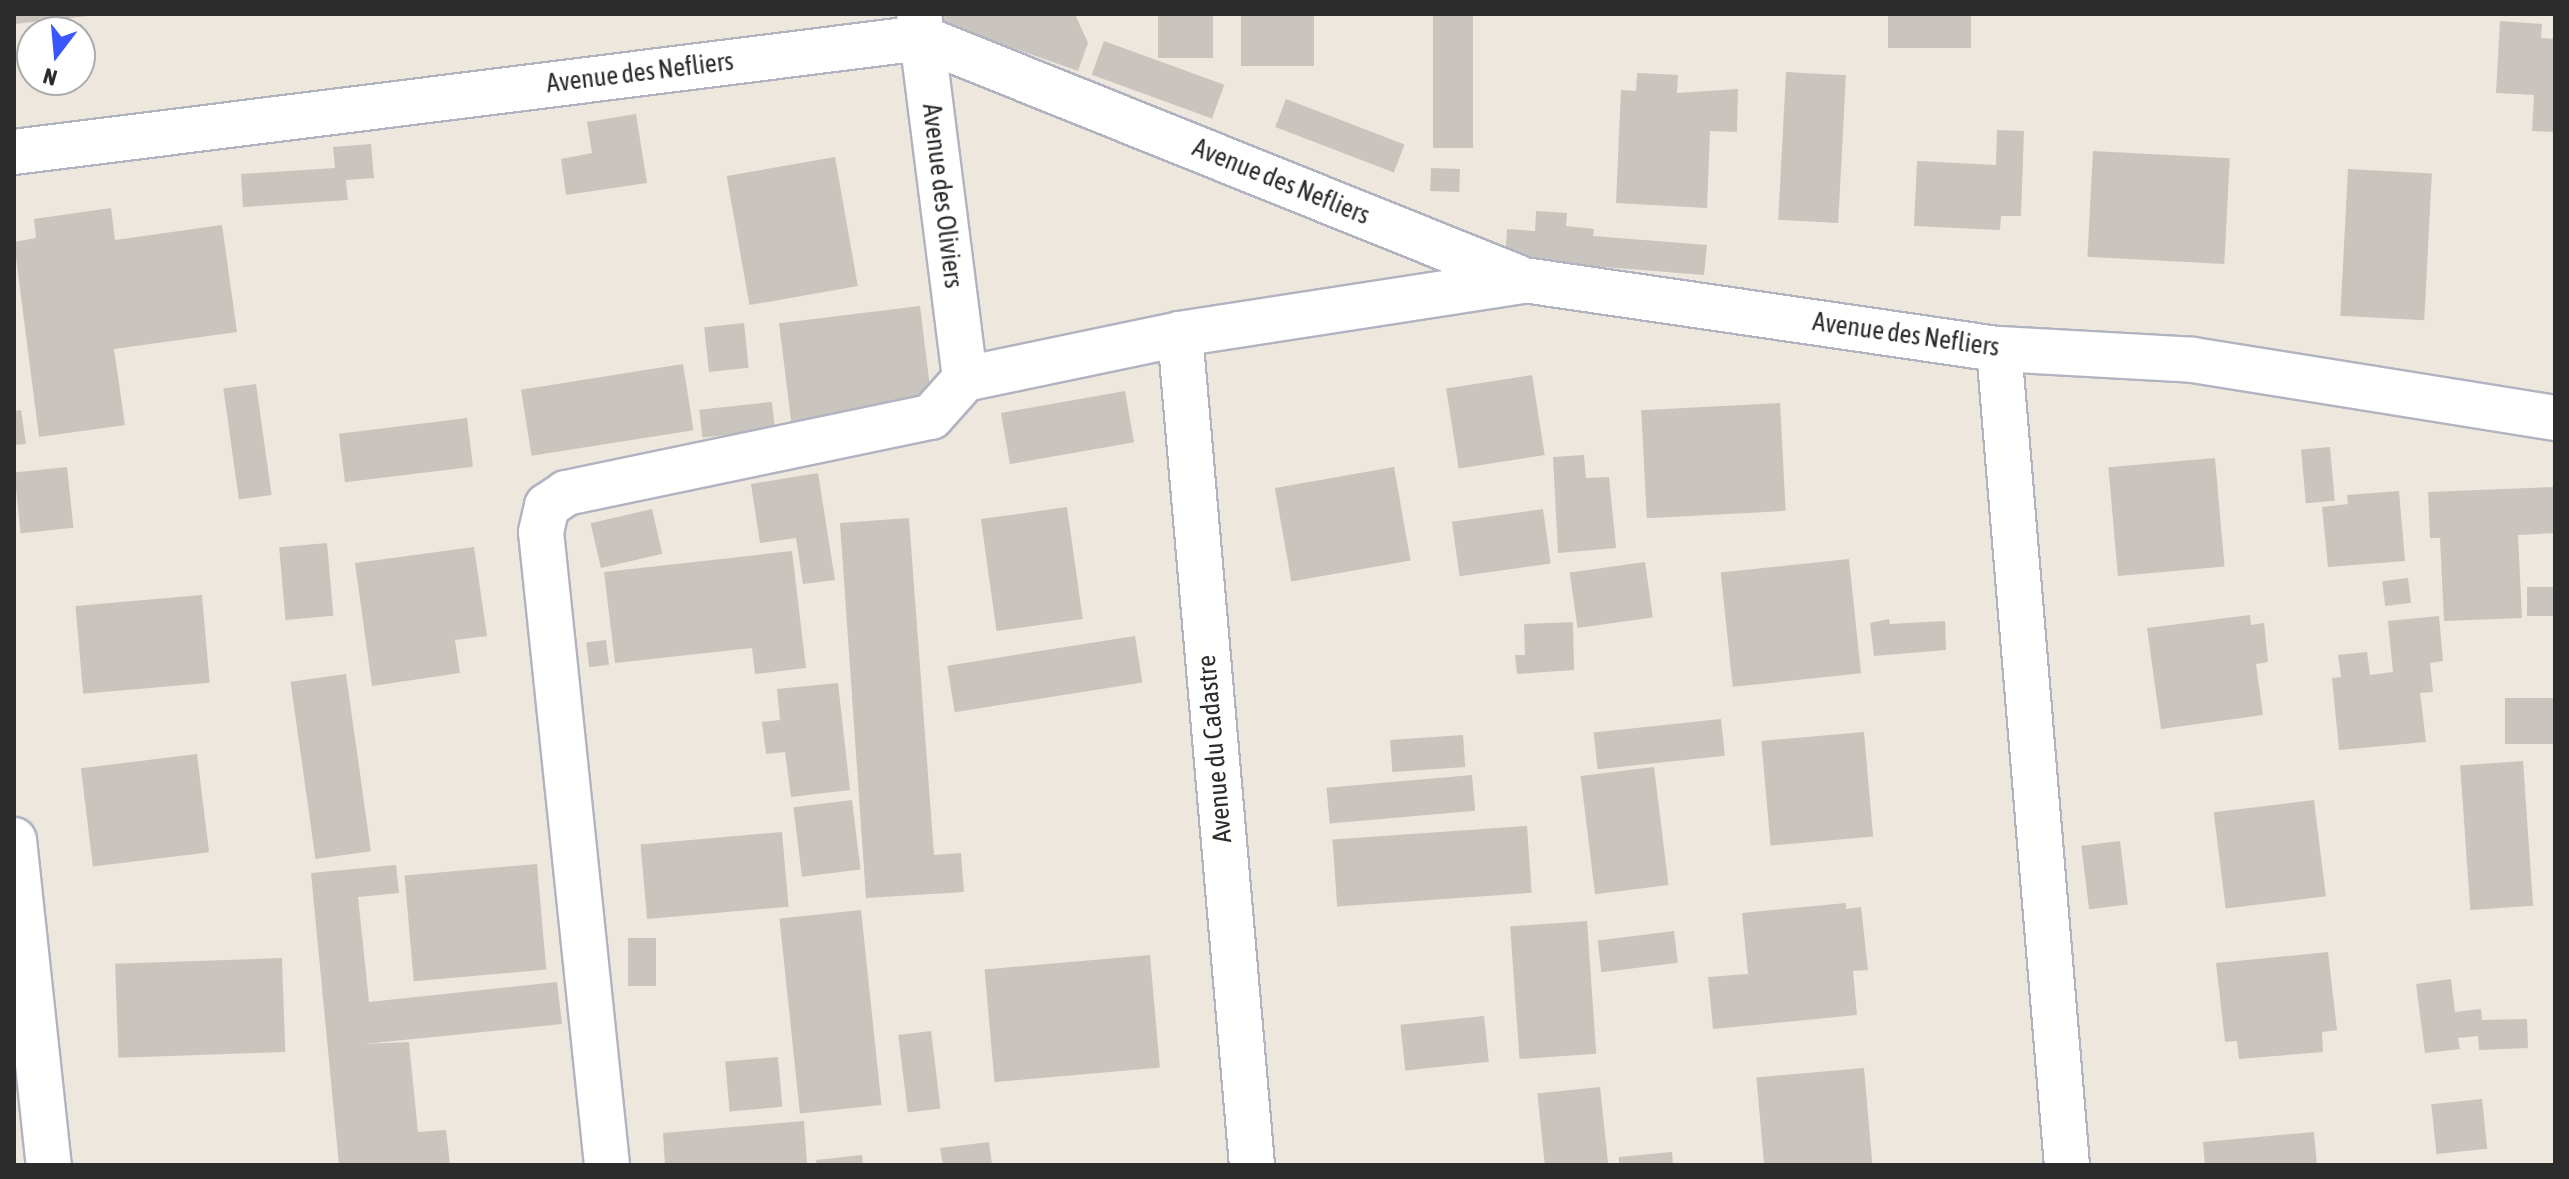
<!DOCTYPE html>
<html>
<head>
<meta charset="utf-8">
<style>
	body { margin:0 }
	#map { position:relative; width:2569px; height:1179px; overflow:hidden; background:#eee7dd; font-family:"Asap Condensed",sans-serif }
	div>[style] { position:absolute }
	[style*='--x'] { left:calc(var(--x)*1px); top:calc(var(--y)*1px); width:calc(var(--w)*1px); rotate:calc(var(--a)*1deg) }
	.building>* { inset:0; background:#c9c4bd; transform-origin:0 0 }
	.roads { filter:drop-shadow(2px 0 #b1b3c0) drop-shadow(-2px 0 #b1b3c0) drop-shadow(0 2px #b1b3c0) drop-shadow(0 -2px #b1b3c0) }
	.minor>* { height:44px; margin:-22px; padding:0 22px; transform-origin:22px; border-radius:22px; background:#fff }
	span { translate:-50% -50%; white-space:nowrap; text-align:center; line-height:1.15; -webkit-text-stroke:8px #fff; paint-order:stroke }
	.street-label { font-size:26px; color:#2c2c2c }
	.frame { position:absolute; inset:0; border:16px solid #2c2c2c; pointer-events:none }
	.north { position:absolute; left:16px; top:16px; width:80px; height:80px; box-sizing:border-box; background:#fff; border:2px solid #ababab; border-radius:50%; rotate:196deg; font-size:22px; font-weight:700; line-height:32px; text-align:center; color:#2c2c2c }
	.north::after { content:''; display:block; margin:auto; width:28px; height:36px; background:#3956ff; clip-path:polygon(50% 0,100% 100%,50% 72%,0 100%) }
</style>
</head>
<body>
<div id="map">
	<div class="building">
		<i style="clip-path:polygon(14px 14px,87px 14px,88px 16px,14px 24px)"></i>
		<i style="clip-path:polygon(939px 14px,1075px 14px,1088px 43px,1078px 71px,940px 22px)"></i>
		<i style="left:1158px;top:14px;width:55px;height:44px"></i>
		<i style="left:1241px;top:14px;width:73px;height:52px"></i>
		<i style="left:1433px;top:14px;width:40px;height:134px"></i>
		<i style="left:1888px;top:14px;width:83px;height:34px"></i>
		<i style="clip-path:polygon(2500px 21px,2542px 24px,2541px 38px,2555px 39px,2555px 132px,2532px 131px,2534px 95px,2496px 93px)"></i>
		<i style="left:1104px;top:41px;width:128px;height:36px;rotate:20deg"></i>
		<i style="left:1786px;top:72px;width:60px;height:148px;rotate:3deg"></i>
		<i style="clip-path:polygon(1637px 73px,1678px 75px,1677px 93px,1738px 89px,1737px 132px,1710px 131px,1707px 208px,1616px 203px,1621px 90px,1636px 91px)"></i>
		<i style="left:1286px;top:99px;width:127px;height:30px;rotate:21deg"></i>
		<i style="clip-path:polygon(636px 114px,647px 183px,566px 195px,561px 159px,592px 153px,587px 122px)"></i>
		<i style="clip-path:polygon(1997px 130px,2024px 131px,2021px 216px,2001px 216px,2000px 230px,1914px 226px,1917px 161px,1996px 165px)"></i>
		<i style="clip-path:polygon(371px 144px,374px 178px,346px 180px,348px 200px,243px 207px,241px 174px,335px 168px,333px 147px)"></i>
		<i style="left:2093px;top:151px;width:137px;height:106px;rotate:3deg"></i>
		<i style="left:835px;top:157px;width:131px;height:110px;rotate:80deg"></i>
		<i style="left:1431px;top:168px;width:29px;height:23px;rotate:2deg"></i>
		<i style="left:2348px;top:169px;width:84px;height:147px;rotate:3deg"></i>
		<i style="clip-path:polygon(111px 208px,115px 240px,222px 225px,237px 332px,114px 349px,125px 425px,39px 437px,14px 242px,36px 238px,34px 219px)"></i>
		<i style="clip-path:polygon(1536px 211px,1567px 213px,1566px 226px,1594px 229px,1593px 236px,1707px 245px,1704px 275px,1505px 259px,1507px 229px,1535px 231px)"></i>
		<i style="left:920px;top:306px;width:99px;height:142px;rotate:83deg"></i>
		<i style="left:744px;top:323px;width:45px;height:40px;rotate:84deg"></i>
		<i style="left:683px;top:364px;width:67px;height:164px;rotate:81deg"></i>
		<i style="left:1532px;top:375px;width:81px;height:87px;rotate:81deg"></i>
		<i style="left:256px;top:384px;width:112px;height:33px;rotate:82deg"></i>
		<i style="left:1125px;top:391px;width:52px;height:126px;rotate:80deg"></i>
		<i style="left:772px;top:402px;width:28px;height:73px;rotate:84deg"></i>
		<i style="left:1780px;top:403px;width:108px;height:139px;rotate:87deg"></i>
		<i style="clip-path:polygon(21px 410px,26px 444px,14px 445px,14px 411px)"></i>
		<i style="left:467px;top:418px;width:49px;height:129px;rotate:83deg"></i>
		<i style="left:2330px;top:447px;width:54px;height:29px;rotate:85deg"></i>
		<i style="clip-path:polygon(1584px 455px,1586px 478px,1609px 477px,1616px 548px,1558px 553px,1553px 457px)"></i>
		<i style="left:2215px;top:458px;width:109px;height:107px;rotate:85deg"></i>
		<i style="left:67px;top:467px;width:61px;height:53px;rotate:84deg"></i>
		<i style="left:1394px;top:467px;width:95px;height:121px;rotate:80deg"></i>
		<i style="clip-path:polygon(818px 473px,835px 580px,803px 584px,796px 538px,760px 543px,751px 484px)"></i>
		<i style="clip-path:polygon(2555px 487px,2555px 533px,2518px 535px,2522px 618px,2444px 621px,2440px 538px,2430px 538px,2428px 492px)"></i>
		<i style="clip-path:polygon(2399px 491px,2405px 561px,2328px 567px,2322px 507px,2348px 504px,2347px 495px)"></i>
		<i style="left:1067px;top:507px;width:113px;height:87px;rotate:82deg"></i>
		<i style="left:652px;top:509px;width:46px;height:63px;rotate:77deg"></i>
		<i style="left:1543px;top:509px;width:55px;height:92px;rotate:82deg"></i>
		<i style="clip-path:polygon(909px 518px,934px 855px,961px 853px,964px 892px,866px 898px,840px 523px)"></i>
		<i style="left:327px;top:543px;width:73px;height:48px;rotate:85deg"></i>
		<i style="clip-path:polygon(474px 547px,487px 636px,455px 640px,460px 673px,372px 686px,355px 563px)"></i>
		<i style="clip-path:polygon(792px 551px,806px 668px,755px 674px,752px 648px,615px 663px,604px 572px)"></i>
		<i style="left:1849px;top:559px;width:115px;height:129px;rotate:84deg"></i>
		<i style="left:1645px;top:562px;width:56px;height:76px;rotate:82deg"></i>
		<i style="left:2408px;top:578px;width:25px;height:26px;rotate:83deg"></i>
		<i style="left:2555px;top:587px;width:29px;height:28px;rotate:90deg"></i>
		<i style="left:202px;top:595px;width:88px;height:127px;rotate:85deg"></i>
		<i style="clip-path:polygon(2250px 615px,2251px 625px,2264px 623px,2268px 662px,2256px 664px,2263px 715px,2161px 729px,2147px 628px)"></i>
		<i style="clip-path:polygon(2439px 616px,2443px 661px,2430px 663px,2433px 692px,2420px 693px,2426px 742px,2339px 750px,2332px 678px,2341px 677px,2338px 655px,2367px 652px,2370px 675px,2393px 672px,2388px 621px)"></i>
		<i style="clip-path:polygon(1889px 619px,1890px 624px,1945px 621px,1946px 650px,1874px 656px,1870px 623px)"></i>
		<i style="clip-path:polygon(1573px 622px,1574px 670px,1517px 674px,1515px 655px,1525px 655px,1524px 624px)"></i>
		<i style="left:1135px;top:636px;width:47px;height:190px;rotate:81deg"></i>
		<i style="left:606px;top:640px;width:25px;height:20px;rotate:83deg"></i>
		<i style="left:346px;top:674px;width:179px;height:56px;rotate:82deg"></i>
		<i style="clip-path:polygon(838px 683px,850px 790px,791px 797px,785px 752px,766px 754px,762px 722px,780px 720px,777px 689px)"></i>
		<i style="left:2555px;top:698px;width:46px;height:50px;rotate:90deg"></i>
		<i style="left:1721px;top:719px;width:37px;height:128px;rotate:84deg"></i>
		<i style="left:1864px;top:732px;width:105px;height:103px;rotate:85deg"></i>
		<i style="left:1463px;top:735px;width:32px;height:73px;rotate:86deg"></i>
		<i style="left:197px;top:754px;width:99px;height:117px;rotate:83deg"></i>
		<i style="left:2523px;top:761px;width:145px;height:63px;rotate:86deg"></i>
		<i style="left:1654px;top:767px;width:119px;height:74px;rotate:83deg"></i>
		<i style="left:1472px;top:775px;width:36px;height:146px;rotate:85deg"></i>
		<i style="left:852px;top:800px;width:70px;height:59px;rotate:83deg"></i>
		<i style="left:2314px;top:800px;width:97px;height:101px;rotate:83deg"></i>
		<i style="left:1527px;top:826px;width:67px;height:195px;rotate:86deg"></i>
		<i style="left:782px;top:832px;width:75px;height:142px;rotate:85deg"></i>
		<i style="left:2120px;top:841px;width:64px;height:39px;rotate:83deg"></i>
		<i style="left:537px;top:864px;width:106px;height:133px;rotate:85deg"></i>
		<i style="clip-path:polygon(396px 865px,399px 893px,358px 897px,369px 1002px,557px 982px,562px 1024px,364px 1044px,409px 1042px,418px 1132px,446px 1130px,450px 1165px,339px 1165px,311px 873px)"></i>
		<i style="clip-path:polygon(1846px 903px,1846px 909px,1861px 907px,1868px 970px,1853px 971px,1857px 1015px,1713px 1029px,1708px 977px,1748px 974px,1742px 913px)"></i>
		<i style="left:861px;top:910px;width:196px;height:82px;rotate:84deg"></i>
		<i style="left:1587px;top:921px;width:133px;height:77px;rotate:86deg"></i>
		<i style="left:1674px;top:931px;width:32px;height:77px;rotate:83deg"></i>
		<i style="left:628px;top:938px;width:28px;height:48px"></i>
		<i style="clip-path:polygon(2328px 952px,2337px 1030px,2322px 1032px,2323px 1052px,2239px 1059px,2237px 1041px,2225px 1042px,2216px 963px)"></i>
		<i style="left:1150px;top:955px;width:113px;height:166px;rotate:85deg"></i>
		<i style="left:282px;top:958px;width:94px;height:167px;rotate:88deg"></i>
		<i style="clip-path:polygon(2451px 979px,2455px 1012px,2481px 1009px,2482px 1020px,2527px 1019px,2528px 1048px,2479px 1050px,2478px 1036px,2458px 1038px,2460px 1049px,2425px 1053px,2416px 984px)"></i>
		<i style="left:1484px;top:1016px;width:46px;height:84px;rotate:84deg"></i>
		<i style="left:931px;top:1031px;width:78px;height:33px;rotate:83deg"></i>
		<i style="left:778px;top:1057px;width:50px;height:53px;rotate:85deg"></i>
		<i style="left:1864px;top:1068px;width:97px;height:108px;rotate:85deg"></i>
		<i style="left:1600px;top:1087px;width:78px;height:63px;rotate:84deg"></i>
		<i style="left:2482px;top:1099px;width:50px;height:51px;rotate:84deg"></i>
		<i style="clip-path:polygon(804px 1121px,807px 1165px,665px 1165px,663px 1133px)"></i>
		<i style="clip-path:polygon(2314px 1132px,2317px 1165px,2205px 1165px,2203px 1142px)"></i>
		<i style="clip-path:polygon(989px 1142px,992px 1165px,943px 1165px,940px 1148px)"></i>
		<i style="clip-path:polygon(1672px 1152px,1673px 1165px,1619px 1165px,1619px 1157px)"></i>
		<i style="clip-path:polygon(862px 1155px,863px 1165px,817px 1165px,816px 1160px)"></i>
	</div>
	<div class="roads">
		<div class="minor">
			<i style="--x:919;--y:14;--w:368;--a:82.8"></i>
			<i style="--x:14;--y:152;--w:915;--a:-7.16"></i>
			<i style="--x:922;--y:38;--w:649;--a:21.9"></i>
			<i style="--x:1524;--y:280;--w:480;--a:8.3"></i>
			<i style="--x:1999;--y:349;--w:194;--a:3.2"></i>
			<i style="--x:2193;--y:360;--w:367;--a:9.1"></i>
			<i style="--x:1180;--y:334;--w:834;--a:85.05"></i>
			<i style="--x:1999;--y:349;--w:819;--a:85.24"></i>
			<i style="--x:14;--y:840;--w:327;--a:83.9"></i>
			<i style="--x:607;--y:1165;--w:636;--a:-95.95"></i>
			<i style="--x:541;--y:532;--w:27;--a:-77"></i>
			<i style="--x:547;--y:506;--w:23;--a:-34"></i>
			<i style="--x:566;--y:493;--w:373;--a:-11.8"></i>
			<i style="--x:931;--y:417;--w:51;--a:-48.2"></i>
			<i style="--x:965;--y:379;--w:220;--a:-11.8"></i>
			<i style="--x:1180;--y:334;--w:346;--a:-8.8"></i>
		</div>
	</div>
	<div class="street-label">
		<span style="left:640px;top:73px;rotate:-7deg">Avenue des Nefliers</span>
		<span style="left:1281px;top:182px;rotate:22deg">Avenue des Nefliers</span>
		<span style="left:942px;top:196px;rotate:83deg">Avenue des Oliviers</span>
		<span style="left:1906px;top:335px;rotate:8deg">Avenue des Nefliers</span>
		<span style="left:1215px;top:749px;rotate:-95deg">Avenue du Cadastre</span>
	</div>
	<div class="frame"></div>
	<div class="north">N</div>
</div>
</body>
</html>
